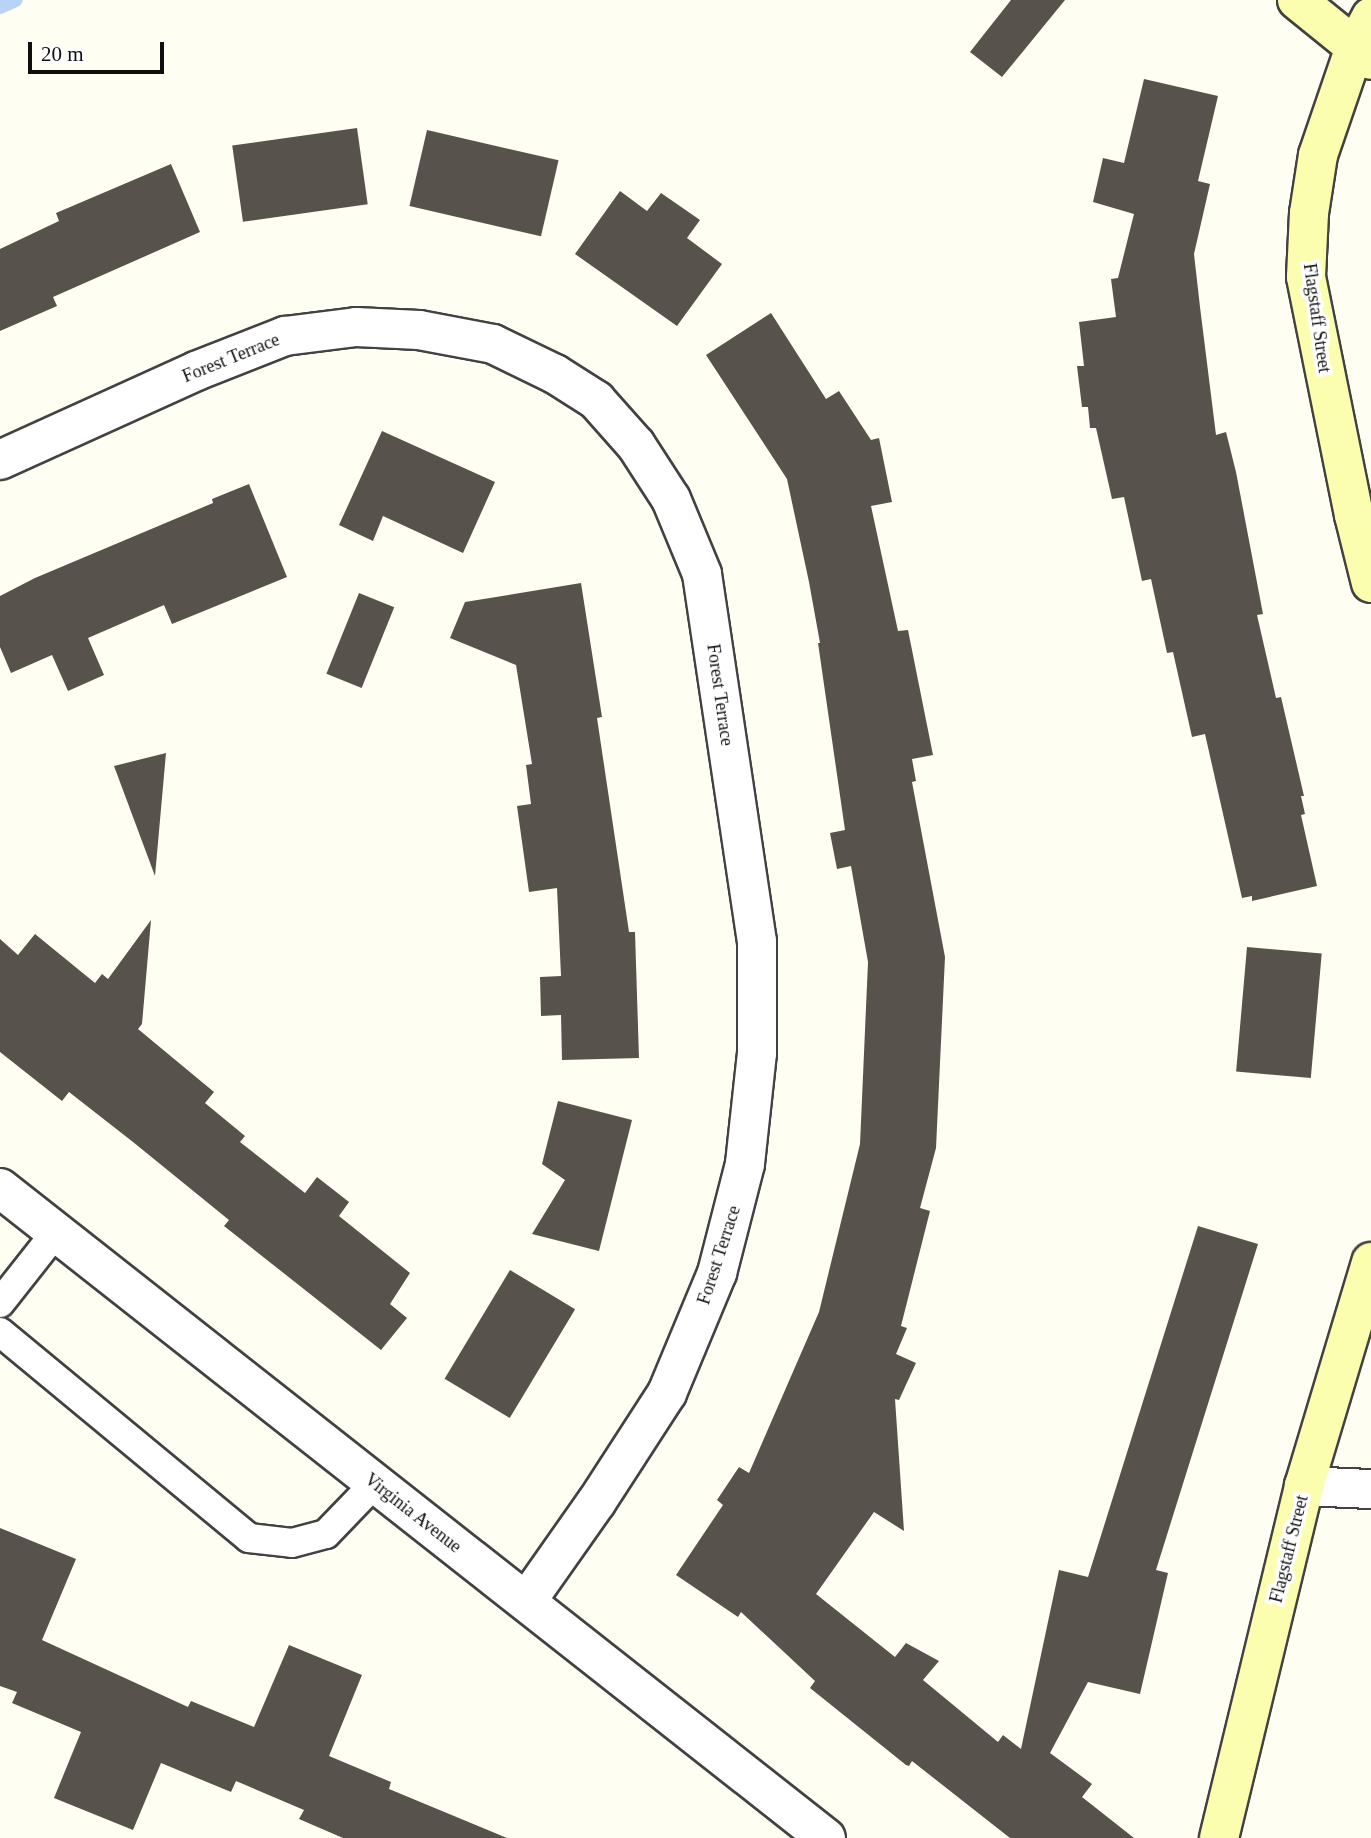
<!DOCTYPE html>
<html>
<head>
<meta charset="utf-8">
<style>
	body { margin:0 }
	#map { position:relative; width:1371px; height:1838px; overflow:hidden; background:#fffef2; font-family:"Times New Roman",serif }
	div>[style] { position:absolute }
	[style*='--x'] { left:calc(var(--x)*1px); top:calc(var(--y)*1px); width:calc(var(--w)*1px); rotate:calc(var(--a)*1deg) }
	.stream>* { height:14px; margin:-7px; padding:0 7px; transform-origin:7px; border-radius:7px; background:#b7d4f6 }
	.building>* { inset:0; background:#58524c; transform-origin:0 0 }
	.roads { filter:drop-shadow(2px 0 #424242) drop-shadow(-2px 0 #424242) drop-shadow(0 2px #424242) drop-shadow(0 -2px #424242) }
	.lane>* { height:28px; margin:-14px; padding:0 14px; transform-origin:14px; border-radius:14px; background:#fff }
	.street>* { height:38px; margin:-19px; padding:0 19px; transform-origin:19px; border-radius:19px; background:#fff }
	.secondary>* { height:38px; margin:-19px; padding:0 19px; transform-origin:19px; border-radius:19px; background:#fafeae }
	span { translate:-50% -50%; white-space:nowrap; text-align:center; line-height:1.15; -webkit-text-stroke:7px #fff; paint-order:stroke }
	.street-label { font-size:18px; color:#0f0f0f }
	.scale { position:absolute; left:28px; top:42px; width:136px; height:32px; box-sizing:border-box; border:4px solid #0f0f0f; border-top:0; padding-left:9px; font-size:21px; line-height:24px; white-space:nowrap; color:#0f0f0f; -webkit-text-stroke:5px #fff; paint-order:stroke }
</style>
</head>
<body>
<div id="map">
	<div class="stream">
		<i style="--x:0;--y:7;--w:17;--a:-24"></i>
	</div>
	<div class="building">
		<i style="clip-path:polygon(1011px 0,1065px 0,1002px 77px,970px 52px)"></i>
		<i style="clip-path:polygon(1144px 79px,1218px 96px,1198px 181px,1210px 184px,1194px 254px,1200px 307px,1216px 435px,1226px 432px,1236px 472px,1263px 614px,1257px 615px,1276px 698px,1281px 697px,1304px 796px,1301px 796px,1305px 814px,1301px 815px,1317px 886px,1252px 901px,1252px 896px,1242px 898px,1205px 734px,1192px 737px,1173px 652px,1167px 653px,1151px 579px,1142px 581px,1124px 497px,1112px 499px,1096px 428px,1090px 428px,1088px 407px,1082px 407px,1077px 366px,1084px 366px,1079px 322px,1116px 317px,1111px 279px,1118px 278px,1134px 214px,1093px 202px,1103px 158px,1124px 163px)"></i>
		<i style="left:357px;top:128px;width:77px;height:126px;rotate:82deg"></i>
		<i style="left:427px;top:130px;width:135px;height:78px;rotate:13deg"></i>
		<i style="clip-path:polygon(171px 164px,200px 232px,53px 297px,57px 306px,0 331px,0 249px,59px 221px,56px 213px)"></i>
		<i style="clip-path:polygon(620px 191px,647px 211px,661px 193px,700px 220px,687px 238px,722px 264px,677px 326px,575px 254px)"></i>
		<i style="clip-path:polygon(771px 313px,826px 399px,839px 391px,871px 440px,879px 438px,892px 502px,871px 506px,898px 631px,908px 630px,933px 755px,912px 759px,916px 781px,912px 782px,945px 957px,936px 1148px,920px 1208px,930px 1211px,901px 1326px,907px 1328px,896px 1354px,916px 1363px,899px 1400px,895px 1399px,904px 1531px,874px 1512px,816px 1594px,895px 1657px,906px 1643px,939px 1661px,923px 1680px,998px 1742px,1003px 1735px,1021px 1749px,1059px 1570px,1088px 1577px,1198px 1226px,1258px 1244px,1156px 1570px,1168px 1573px,1140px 1694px,1088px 1682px,1050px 1753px,1092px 1784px,1082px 1797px,1134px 1838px,1010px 1838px,912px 1761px,909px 1766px,906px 1765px,810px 1688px,815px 1681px,741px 1612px,738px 1617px,676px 1575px,723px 1505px,717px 1500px,739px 1467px,749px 1473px,819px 1312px,860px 1144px,868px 962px,851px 866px,837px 869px,830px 833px,845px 830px,818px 643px,820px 643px,809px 582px,787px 479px,706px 355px)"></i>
		<i style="clip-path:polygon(382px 431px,495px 482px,463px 553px,383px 516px,373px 541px,339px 525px)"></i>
		<i style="clip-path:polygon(249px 484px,287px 577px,172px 624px,164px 605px,88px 638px,104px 675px,68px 691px,52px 655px,11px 673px,0 647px,0 596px,35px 578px,213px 503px,212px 499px)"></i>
		<i style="clip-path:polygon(581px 583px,602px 717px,597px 718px,629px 932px,635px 932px,639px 1058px,562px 1060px,561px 1015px,541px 1016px,540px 977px,561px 976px,557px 888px,529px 892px,517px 806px,531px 804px,526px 765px,532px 764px,516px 665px,450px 638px,465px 602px)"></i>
		<i style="left:359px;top:593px;width:38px;height:87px;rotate:22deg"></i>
		<i style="clip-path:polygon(166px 753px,155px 876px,114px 766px)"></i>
		<i style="clip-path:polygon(151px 920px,142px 1024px,138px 1029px,214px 1092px,205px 1103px,245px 1136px,240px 1142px,305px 1193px,317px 1177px,349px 1202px,339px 1216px,410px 1273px,390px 1304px,407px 1318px,381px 1350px,224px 1226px,229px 1220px,133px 1142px,69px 1092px,62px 1101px,0 1052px,0 939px,18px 955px,35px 934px,95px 983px,102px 974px,108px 979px)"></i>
		<i style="left:1247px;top:947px;width:75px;height:125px;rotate:5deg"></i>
		<i style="clip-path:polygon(558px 1101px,632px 1120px,599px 1251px,532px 1234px,565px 1180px,542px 1164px)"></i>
		<i style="left:510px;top:1270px;width:76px;height:127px;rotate:31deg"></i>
		<i style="clip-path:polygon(0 1528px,76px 1559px,42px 1640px,188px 1707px,191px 1701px,254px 1727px,289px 1645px,362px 1675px,329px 1756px,391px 1782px,389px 1789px,507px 1838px,343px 1838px,299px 1819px,304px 1810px,236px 1781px,231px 1792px,161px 1763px,133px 1830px,54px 1798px,81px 1732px,12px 1703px,17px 1692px,0 1686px)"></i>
	</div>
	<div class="roads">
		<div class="lane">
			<i style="--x:0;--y:1303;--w:90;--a:-51.7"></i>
			<i style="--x:0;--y:1332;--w:323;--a:39.6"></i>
			<i style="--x:249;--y:1538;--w:43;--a:6.6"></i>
			<i style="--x:292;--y:1543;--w:35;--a:-15"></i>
			<i style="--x:326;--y:1534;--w:71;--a:-46.1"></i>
		</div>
		<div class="street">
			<i style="--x:0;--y:460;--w:215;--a:-24.4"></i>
			<i style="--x:196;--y:371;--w:96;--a:-21.5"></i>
			<i style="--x:285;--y:336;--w:72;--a:-7.2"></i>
			<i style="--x:356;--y:327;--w:63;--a:2.7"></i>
			<i style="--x:419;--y:330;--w:75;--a:10.7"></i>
			<i style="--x:493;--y:344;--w:69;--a:25.8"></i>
			<i style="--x:555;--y:374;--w:49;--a:32.4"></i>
			<i style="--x:596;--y:400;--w:60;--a:48.4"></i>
			<i style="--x:636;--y:445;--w:64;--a:57.1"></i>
			<i style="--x:671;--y:499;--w:81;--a:67.5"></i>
			<i style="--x:702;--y:574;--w:371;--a:81.5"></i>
			<i style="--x:757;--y:941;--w:112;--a:90"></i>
			<i style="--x:757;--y:1053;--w:112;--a:96.2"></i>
			<i style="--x:745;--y:1164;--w:113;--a:104.4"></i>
			<i style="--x:717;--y:1273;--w:130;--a:112.6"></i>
			<i style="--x:667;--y:1393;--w:129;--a:122.9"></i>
			<i style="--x:597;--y:1501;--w:123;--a:125.1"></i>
			<i style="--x:0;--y:1188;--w:1051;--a:38.2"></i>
			<i style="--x:1304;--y:1486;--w:67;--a:2.6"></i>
		</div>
		<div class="secondary">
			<i style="--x:1297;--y:0;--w:95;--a:39"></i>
			<i style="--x:1371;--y:17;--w:34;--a:118"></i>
			<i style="--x:1355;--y:47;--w:114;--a:108.9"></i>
			<i style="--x:1318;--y:155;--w:59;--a:98.8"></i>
			<i style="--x:1309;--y:213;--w:64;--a:92.7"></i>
			<i style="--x:1306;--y:277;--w:243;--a:78.6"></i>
			<i style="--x:1354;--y:515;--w:70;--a:76"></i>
			<i style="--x:1219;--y:1838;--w:362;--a:-76.4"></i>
			<i style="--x:1304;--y:1486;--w:234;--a:-73.3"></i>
		</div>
	</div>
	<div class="street-label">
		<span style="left:1317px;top:318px;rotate:82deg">Flagstaff Street</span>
		<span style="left:231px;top:358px;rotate:-22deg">Forest Terrace</span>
		<span style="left:720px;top:695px;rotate:82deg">Forest Terrace</span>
		<span style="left:719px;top:1255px;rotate:-72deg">Forest Terrace</span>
		<span style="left:413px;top:1513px;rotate:38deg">Virginia Avenue</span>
		<span style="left:1289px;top:1549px;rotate:-76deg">Flagstaff Street</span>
	</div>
	<div class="scale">20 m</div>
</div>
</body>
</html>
